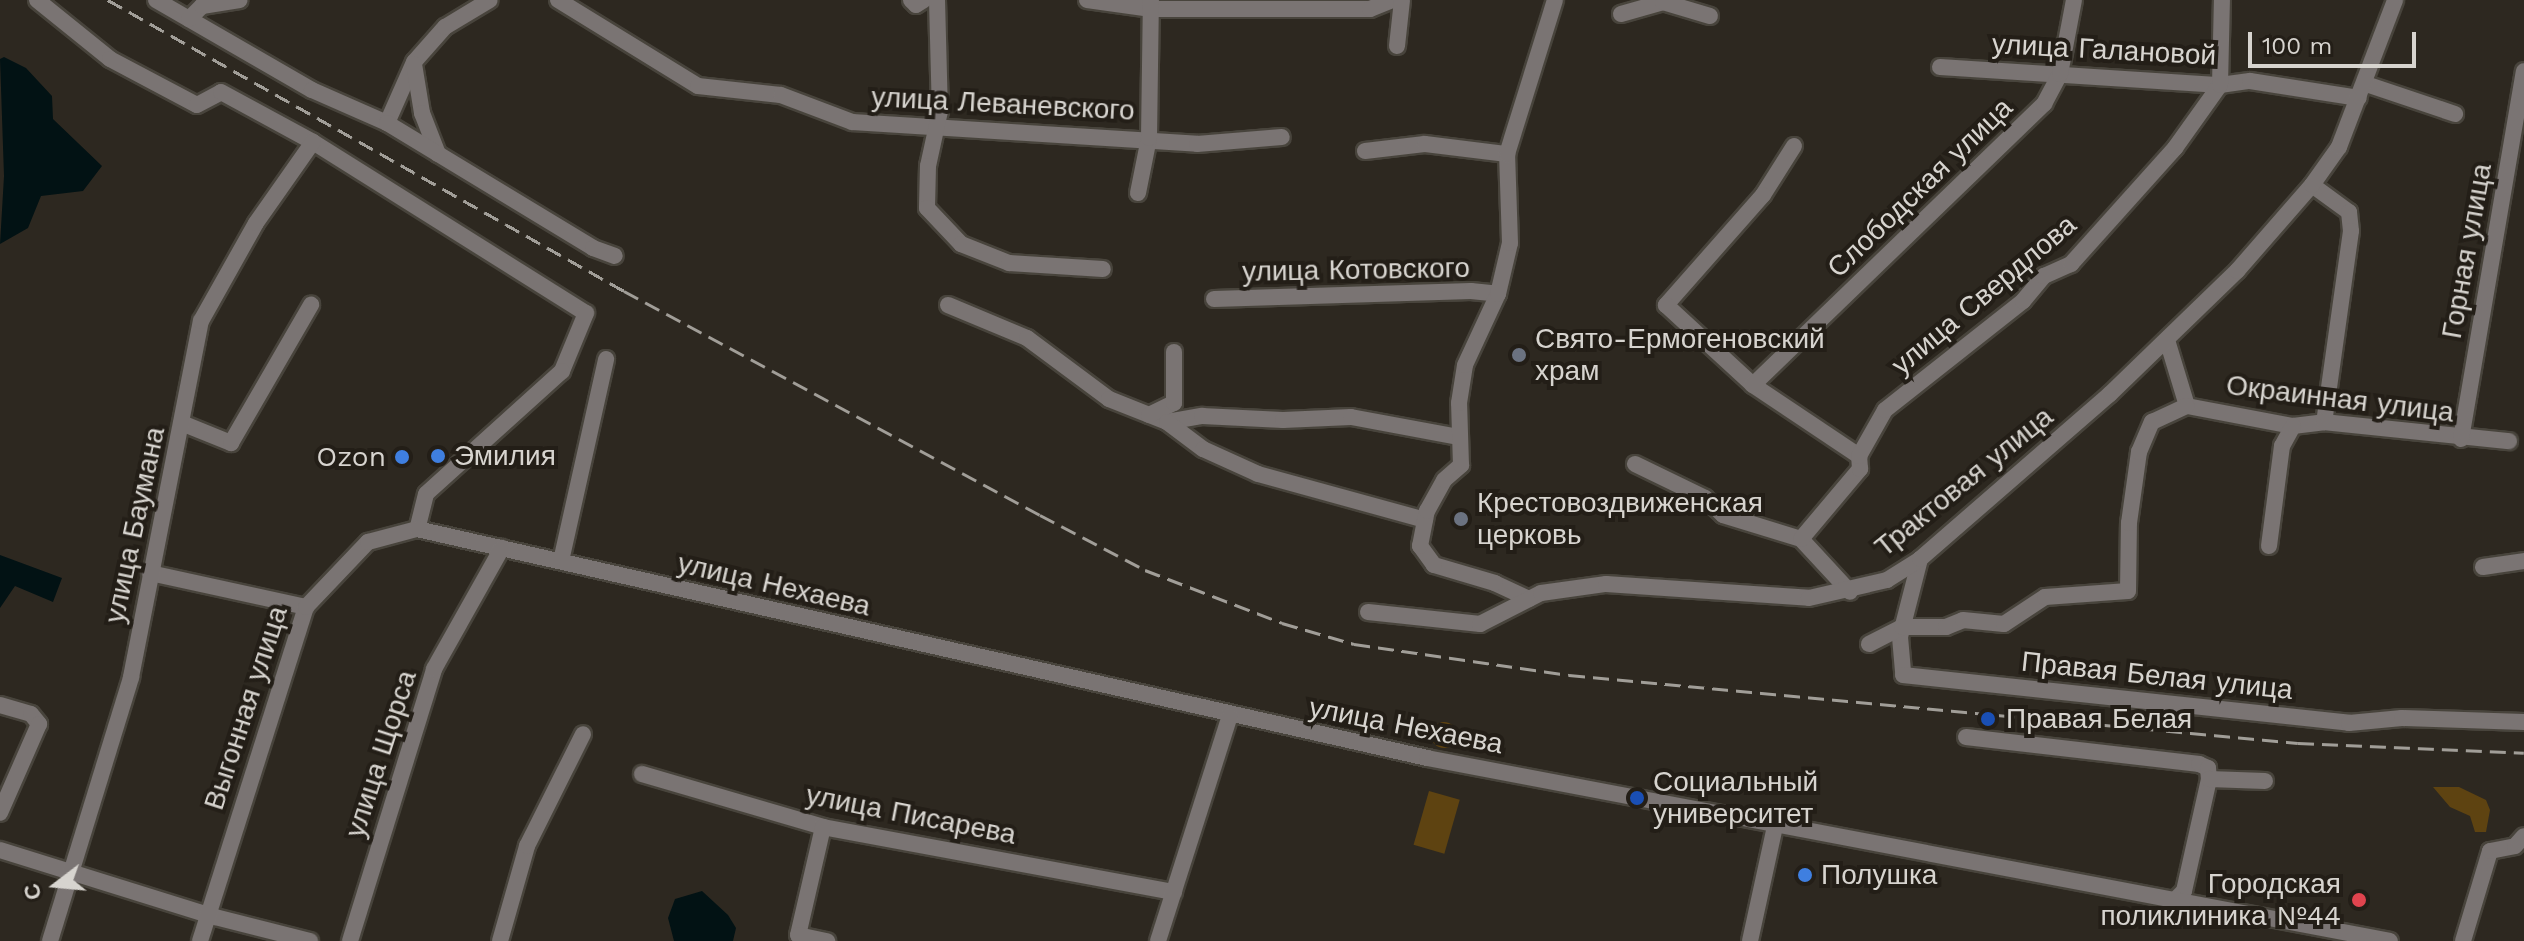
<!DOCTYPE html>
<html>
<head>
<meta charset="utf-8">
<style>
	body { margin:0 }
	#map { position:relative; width:2524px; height:941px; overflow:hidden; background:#2d2820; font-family:"Work Sans",sans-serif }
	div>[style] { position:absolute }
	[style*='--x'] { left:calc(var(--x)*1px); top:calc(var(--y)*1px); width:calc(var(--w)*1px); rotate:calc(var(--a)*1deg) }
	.green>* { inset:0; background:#5e4311; transform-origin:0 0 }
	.round { border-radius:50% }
	.water>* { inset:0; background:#021214 }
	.roads { filter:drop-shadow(2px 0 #48443c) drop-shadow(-2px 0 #48443c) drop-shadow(0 2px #48443c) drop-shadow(0 -2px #48443c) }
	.minor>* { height:16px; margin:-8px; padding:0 8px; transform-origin:8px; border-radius:8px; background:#7a7473 }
	.rail>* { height:3px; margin-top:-1.5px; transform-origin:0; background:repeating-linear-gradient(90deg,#a19e98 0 16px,transparent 0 24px) }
	.dots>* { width:22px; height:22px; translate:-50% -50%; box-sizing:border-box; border:4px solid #231e17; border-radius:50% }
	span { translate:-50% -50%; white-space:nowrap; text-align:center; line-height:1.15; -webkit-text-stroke:8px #231e17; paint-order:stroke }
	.street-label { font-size:28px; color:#d7d4cf }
	.poi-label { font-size:28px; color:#d7d4cf }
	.left { translate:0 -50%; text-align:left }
	.right { translate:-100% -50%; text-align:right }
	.north { position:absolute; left:16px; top:845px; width:80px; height:80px; -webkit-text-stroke:6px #231e17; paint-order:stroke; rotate:254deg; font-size:22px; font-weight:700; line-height:32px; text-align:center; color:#d7d4cf }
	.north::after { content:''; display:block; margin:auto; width:28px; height:36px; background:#d7d4cf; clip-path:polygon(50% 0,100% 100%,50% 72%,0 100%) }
	.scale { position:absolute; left:2248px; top:32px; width:168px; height:36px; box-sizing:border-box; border:4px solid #d7d4cf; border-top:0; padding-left:10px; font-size:24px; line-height:28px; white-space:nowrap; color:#d7d4cf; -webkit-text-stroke:6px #231e17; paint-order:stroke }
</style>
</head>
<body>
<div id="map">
	<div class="green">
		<i class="round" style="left:1431px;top:722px;width:26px;height:26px"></i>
		<i style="clip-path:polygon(2433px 787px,2459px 787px,2486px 800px,2490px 810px,2486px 832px,2475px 832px,2470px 816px,2450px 807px)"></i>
		<i style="left:1429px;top:791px;width:32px;height:56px;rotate:16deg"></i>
	</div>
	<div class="water">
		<i style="clip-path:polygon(4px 57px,26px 68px,52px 96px,53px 119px,102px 166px,83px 191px,41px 196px,28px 228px,0 244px,4px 176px,0 59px)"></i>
		<i style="clip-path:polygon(0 555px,62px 578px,53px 602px,15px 586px,0 608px)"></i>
		<i style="clip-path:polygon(702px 891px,728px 915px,736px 928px,733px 941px,674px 941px,668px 918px,675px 899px)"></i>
	</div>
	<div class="roads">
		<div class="minor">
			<i style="--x:37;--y:0;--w:94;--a:38.9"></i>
			<i style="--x:110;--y:59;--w:98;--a:27.9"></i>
			<i style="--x:197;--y:105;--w:27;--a:-28"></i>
			<i style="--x:221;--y:92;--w:105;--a:28.5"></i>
			<i style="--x:313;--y:142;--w:322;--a:32.1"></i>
			<i style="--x:586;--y:313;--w:63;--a:112.5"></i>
			<i style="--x:562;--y:371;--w:183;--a:137.9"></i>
			<i style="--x:426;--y:494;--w:36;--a:104"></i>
			<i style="--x:156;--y:0;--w:180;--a:30"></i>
			<i style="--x:312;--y:90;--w:82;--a:23.7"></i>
			<i style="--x:387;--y:123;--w:67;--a:-66.1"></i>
			<i style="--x:414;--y:62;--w:47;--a:-48.5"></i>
			<i style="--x:445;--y:27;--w:52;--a:-31"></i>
			<i style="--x:558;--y:0;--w:164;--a:31.6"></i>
			<i style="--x:698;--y:86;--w:83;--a:6.2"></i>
			<i style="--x:781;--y:95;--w:76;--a:20.8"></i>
			<i style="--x:852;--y:122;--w:346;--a:3.6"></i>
			<i style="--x:1197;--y:144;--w:85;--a:-4.7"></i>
			<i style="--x:911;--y:0;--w:7;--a:45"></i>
			<i style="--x:916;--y:5;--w:9;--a:-32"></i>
			<i style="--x:937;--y:0;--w:111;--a:88.5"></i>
			<i style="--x:940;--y:111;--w:56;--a:102.3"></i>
			<i style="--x:928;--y:166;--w:42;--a:91.4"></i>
			<i style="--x:927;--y:208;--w:50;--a:46.6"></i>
			<i style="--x:961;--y:244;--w:52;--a:21.6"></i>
			<i style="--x:1009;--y:263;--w:94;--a:3.7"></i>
			<i style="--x:1087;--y:0;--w:65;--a:8"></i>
			<i style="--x:1151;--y:9;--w:219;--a:0"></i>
			<i style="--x:1370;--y:9;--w:24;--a:-22"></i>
			<i style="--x:1621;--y:14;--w:44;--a:-15.9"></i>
			<i style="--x:1663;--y:2;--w:49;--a:16.6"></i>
			<i style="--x:189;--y:19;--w:18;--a:-45"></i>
			<i style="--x:202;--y:6;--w:38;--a:-9"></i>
			<i style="--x:1397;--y:46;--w:46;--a:-83.8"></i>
			<i style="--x:414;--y:64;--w:50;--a:80.7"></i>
			<i style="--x:422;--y:113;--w:44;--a:68.7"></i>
			<i style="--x:1940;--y:67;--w:281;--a:3.7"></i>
			<i style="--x:2220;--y:85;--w:30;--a:-8"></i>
			<i style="--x:2250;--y:81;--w:110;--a:8.9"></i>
			<i style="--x:2366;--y:84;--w:94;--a:18.6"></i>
			<i style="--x:387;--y:123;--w:241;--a:31.2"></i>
			<i style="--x:593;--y:248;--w:23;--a:20"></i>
			<i style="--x:1794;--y:146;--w:58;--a:122.3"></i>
			<i style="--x:1763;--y:195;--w:147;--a:131.4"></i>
			<i style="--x:1666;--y:305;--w:118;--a:42.6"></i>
			<i style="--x:1753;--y:385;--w:128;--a:33.8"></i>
			<i style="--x:1365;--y:151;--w:60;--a:-6.7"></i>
			<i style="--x:1425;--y:144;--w:83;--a:7"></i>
			<i style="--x:2312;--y:185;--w:46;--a:36.1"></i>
			<i style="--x:2349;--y:212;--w:19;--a:84"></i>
			<i style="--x:2351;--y:231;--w:193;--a:98"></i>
			<i style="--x:1138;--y:193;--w:56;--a:-78.7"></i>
			<i style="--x:1149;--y:138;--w:138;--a:-89.2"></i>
			<i style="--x:1214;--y:299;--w:257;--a:-1.8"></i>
			<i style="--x:1471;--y:291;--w:27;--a:6"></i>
			<i style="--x:948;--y:305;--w:86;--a:22.7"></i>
			<i style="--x:1027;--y:338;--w:102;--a:36.6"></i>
			<i style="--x:1109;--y:399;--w:62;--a:21.6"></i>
			<i style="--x:1167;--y:422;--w:36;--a:-10"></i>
			<i style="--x:1202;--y:416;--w:81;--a:2.8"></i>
			<i style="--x:1283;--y:420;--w:68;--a:-2.5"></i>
			<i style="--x:1351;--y:417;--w:110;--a:10.5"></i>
			<i style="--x:2167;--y:340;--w:69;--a:73.1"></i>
			<i style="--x:2187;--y:406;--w:108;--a:10.7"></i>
			<i style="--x:2293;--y:426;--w:31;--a:-7"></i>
			<i style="--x:2324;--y:422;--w:186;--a:5.9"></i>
			<i style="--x:1753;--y:385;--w:405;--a:-44"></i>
			<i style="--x:2044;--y:104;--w:34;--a:-62"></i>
			<i style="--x:2060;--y:74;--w:75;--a:-79.3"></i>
			<i style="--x:1149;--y:415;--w:28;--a:-26"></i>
			<i style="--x:1174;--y:403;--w:51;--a:-90"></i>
			<i style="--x:1167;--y:422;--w:45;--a:36.9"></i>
			<i style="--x:1203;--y:449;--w:60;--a:24.4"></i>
			<i style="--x:1258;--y:474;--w:173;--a:15.4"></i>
			<i style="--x:184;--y:424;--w:51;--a:22"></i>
			<i style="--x:231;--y:443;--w:160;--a:-59.9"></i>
			<i style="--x:2461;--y:439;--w:373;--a:-80.3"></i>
			<i style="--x:1635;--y:464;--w:78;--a:25.9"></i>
			<i style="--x:1705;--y:498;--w:25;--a:43"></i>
			<i style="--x:1723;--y:515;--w:82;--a:17.1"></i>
			<i style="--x:1801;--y:539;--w:72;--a:47.2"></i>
			<i style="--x:1801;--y:539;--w:92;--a:-49.9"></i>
			<i style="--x:1860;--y:469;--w:13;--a:-94"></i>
			<i style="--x:1859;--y:456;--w:53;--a:-60.5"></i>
			<i style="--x:1885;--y:410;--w:176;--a:-38.3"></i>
			<i style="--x:2023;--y:301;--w:33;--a:-50"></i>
			<i style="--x:2044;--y:276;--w:30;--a:-24"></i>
			<i style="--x:2071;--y:264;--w:156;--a:-48.1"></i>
			<i style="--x:2175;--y:148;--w:77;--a:-54.5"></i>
			<i style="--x:2220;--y:85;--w:85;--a:-88.7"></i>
			<i style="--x:2269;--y:546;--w:101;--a:-82.6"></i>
			<i style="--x:2282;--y:446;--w:23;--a:-61"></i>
			<i style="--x:1920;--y:559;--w:81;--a:104.4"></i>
			<i style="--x:1900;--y:637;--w:38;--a:85"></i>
			<i style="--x:1903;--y:675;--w:449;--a:6.1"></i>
			<i style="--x:2349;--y:723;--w:53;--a:-5.4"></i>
			<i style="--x:2402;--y:718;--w:122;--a:1.9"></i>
			<i style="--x:561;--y:561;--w:207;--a:-77.4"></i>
			<i style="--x:2483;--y:567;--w:41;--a:-8.3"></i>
			<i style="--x:150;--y:573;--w:160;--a:12.3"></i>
			<i style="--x:1529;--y:599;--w:38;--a:-155"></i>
			<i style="--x:1495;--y:583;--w:64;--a:-163.6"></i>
			<i style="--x:1434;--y:565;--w:24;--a:-126"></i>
			<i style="--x:1420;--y:546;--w:36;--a:-79"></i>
			<i style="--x:1427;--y:511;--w:35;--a:-61"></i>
			<i style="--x:1444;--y:480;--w:23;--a:-41"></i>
			<i style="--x:1461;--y:465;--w:62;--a:-91.8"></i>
			<i style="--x:1459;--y:403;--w:38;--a:-81"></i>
			<i style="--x:1465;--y:365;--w:78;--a:-65.1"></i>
			<i style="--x:1498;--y:294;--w:52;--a:-76.8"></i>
			<i style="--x:1510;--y:243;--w:89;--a:-91.9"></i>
			<i style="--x:1507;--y:154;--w:161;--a:-72.7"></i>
			<i style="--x:1368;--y:612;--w:113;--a:6.1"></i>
			<i style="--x:1480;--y:624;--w:68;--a:-26.9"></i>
			<i style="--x:1541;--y:593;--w:66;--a:-7.9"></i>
			<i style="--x:1606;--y:584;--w:203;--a:3.9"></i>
			<i style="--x:1809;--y:598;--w:80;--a:-13"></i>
			<i style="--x:1887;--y:580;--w:39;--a:-32"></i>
			<i style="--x:1920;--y:559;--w:252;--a:-41"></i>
			<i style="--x:2110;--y:394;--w:177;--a:-44.1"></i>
			<i style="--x:2237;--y:271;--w:114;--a:-48.9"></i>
			<i style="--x:2312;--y:185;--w:47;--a:-54.6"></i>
			<i style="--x:2339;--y:147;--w:157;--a:-69.1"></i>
			<i style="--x:1869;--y:644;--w:37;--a:-27"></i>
			<i style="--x:1902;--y:627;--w:44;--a:0"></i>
			<i style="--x:1946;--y:627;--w:18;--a:-22"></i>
			<i style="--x:1963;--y:620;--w:41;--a:5.6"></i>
			<i style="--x:2004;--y:624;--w:49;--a:-33.4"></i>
			<i style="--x:2045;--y:597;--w:83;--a:-4.1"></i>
			<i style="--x:2128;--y:591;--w:68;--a:-89.2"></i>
			<i style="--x:2129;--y:523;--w:72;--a:-82"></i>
			<i style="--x:2139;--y:452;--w:33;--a:-67"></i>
			<i style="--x:2152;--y:422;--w:38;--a:-25"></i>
			<i style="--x:0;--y:705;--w:32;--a:16"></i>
			<i style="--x:31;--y:714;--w:13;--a:51"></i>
			<i style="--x:39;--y:724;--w:97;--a:113.7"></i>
			<i style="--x:1966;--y:737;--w:235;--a:6.6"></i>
			<i style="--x:2199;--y:764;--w:10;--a:24"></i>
			<i style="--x:2208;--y:768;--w:11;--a:85"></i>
			<i style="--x:642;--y:774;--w:189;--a:16.3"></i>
			<i style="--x:823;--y:827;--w:357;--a:10.5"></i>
			<i style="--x:823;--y:827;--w:111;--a:103"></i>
			<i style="--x:798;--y:935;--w:30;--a:12"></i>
			<i style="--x:0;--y:850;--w:225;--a:17.3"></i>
			<i style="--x:215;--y:917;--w:98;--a:14.2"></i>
			<i style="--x:2177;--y:898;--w:10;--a:-45"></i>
			<i style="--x:2184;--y:891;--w:115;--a:-77.4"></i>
			<i style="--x:2209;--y:779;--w:56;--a:2"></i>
			<i style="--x:50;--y:941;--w:276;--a:-72.9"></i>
			<i style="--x:131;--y:677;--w:363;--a:-78.9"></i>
			<i style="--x:201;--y:321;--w:112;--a:-60.7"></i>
			<i style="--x:256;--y:223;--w:99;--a:-54.9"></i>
			<i style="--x:200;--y:941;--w:350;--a:-72.4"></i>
			<i style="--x:306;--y:607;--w:90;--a:-46.4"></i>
			<i style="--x:368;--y:542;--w:51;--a:-14.9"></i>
			<i style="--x:417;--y:529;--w:1036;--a:12.77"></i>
			<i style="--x:1427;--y:758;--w:980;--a:10.76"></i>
			<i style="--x:350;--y:941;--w:285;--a:-72.8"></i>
			<i style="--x:434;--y:669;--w:139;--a:-60.7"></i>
			<i style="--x:500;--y:941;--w:99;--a:-74.1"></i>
			<i style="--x:527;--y:846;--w:125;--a:-63.4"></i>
			<i style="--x:1158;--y:941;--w:236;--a:-72.3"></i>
			<i style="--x:1750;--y:941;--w:122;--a:-77.7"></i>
			<i style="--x:2463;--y:941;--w:94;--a:-73.3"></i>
			<i style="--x:2490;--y:851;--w:25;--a:-11"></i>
			<i style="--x:2515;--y:846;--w:13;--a:-48"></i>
		</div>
	</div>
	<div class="rail">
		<i style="--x:108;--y:0;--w:592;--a:29.42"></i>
		<i style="--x:624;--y:291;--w:472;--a:28.3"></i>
		<i style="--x:1040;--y:515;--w:119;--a:27.6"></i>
		<i style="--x:1145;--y:570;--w:147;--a:21.1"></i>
		<i style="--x:1282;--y:623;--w:75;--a:16.3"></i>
		<i style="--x:1354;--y:644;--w:217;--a:8.2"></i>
		<i style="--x:1569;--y:675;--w:732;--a:5.33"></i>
		<i style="--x:2298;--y:743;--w:226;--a:2.5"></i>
	</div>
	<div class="dots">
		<i style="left:1519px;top:355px;background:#6b7280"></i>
		<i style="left:438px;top:456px;background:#3f7fe0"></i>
		<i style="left:402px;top:457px;background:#3f7fe0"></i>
		<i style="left:1461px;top:519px;background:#6b7280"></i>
		<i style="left:1988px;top:719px;background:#1a4fb4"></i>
		<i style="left:1637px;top:798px;background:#1a4fb4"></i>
		<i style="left:1805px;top:875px;background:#3f7fe0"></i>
		<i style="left:2359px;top:900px;background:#e0444e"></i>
	</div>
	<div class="street-label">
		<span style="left:2104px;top:50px;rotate:3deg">улица Галановой</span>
		<span style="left:1003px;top:104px;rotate:3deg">улица Леваневского</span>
		<span style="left:1920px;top:188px;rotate:-44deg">Слободская улица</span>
		<span style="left:2467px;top:251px;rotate:-80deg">Горная улица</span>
		<span style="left:1356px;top:270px;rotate:-1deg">улица Котовского</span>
		<span style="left:1984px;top:295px;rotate:-40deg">улица Свердлова</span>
		<span style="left:2340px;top:399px;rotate:7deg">Окраинная улица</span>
		<span style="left:1964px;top:482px;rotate:-39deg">Трактовая улица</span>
		<span style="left:135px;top:525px;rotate:-78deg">улица Баумана</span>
		<span style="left:774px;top:585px;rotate:13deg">улица Нехаева</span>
		<span style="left:2157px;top:676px;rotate:6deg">Правая Белая улица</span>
		<span style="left:246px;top:708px;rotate:-72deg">Выгонная улица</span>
		<span style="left:1406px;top:726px;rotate:11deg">улица Нехаева</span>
		<span style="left:381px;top:754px;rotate:-72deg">улица Щорса</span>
		<span style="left:911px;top:815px;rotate:11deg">улица Писарева</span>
	</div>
	<div class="poi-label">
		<span class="left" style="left:1535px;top:355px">Свято-Ермогеновский<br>храм</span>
		<span class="left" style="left:454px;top:456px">Эмилия</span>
		<span class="right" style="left:386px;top:457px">Ozon</span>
		<span class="left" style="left:1477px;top:519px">Крестовоздвиженская<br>церковь</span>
		<span class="left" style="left:2006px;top:719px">Правая Белая</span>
		<span class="left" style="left:1653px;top:798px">Социальный<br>университет</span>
		<span class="left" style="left:1821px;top:875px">Полушка</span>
		<span class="right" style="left:2341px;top:900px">Городская<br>поликлиника №44</span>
	</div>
	<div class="north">С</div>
	<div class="scale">100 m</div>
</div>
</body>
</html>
